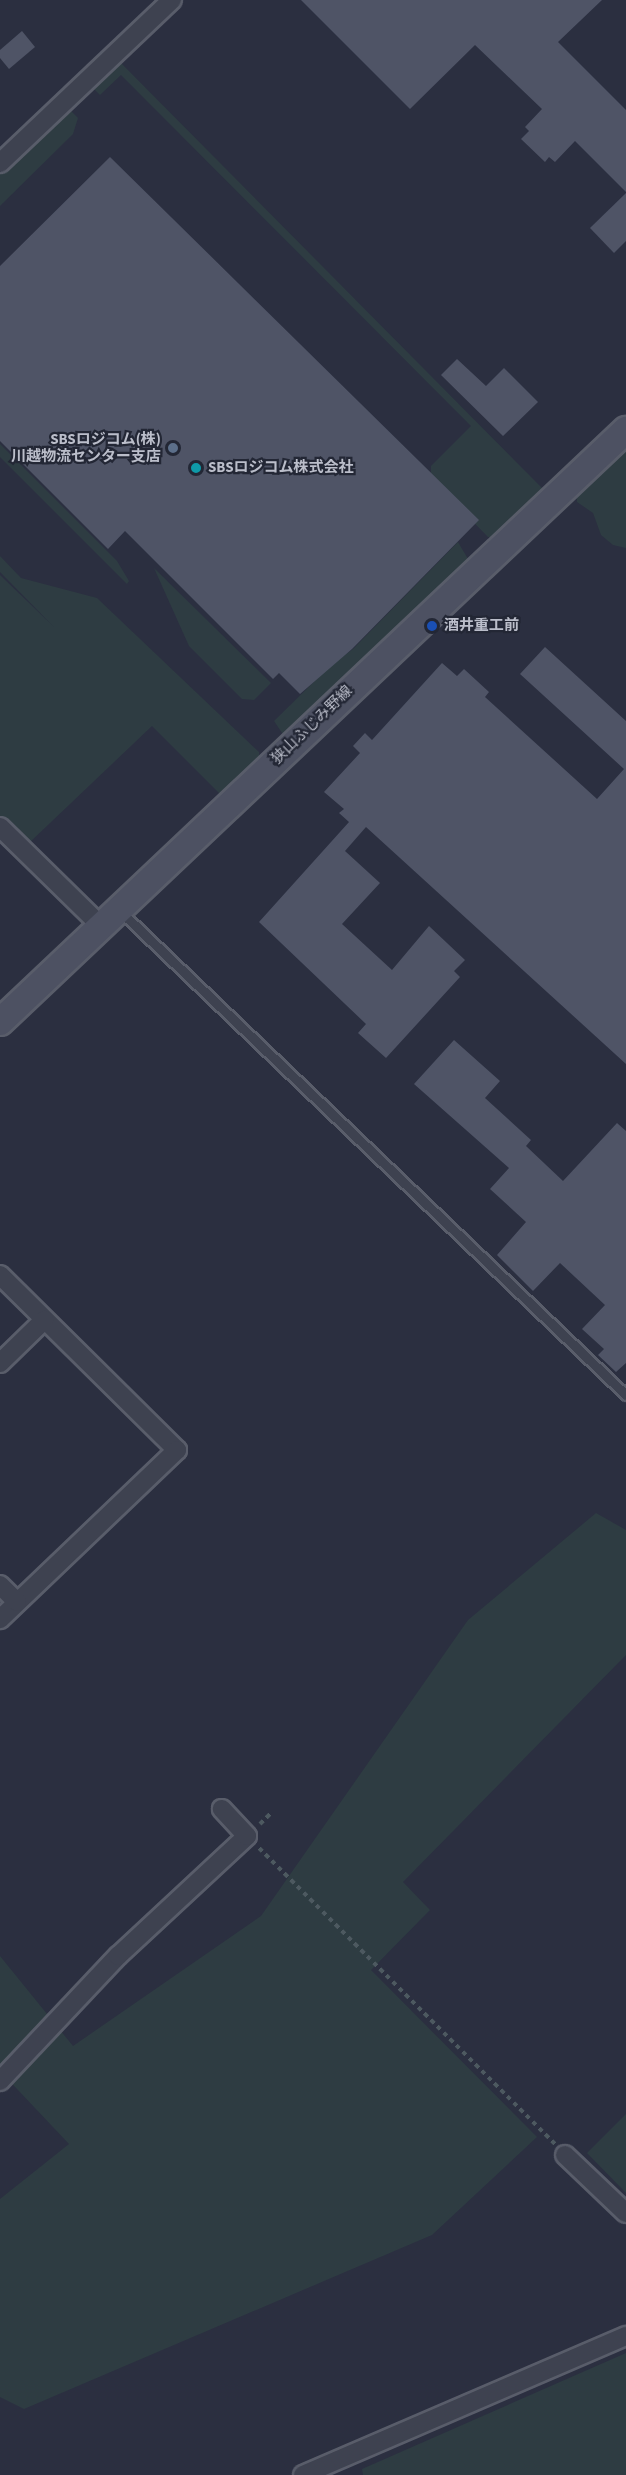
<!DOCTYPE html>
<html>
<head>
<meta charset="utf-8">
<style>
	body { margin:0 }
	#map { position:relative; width:626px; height:2475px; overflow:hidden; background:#2b2f40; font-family:"Source Sans 3","Noto Sans JP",sans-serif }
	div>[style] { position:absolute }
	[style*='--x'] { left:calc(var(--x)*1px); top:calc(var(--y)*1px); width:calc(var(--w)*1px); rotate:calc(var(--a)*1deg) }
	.green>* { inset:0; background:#2e3c42 }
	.building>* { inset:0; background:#4f5466 }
	.path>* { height:4px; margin-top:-2px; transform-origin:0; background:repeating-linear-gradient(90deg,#4d5960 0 4.5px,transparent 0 9px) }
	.roads { filter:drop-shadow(2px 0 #595d6a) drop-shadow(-2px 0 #595d6a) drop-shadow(0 2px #595d6a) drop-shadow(0 -2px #595d6a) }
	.lane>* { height:9px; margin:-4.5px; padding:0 4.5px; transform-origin:4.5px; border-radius:4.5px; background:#3e4250 }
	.street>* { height:18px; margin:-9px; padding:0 9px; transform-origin:9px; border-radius:9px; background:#3e4250 }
	.secondary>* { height:26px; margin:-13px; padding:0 13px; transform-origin:13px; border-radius:13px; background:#4d5162 }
	.dots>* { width:16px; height:16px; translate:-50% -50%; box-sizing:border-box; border:3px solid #232735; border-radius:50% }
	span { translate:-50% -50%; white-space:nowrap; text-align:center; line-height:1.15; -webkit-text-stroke:4.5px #232735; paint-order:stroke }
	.poi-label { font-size:15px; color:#bbbeca; font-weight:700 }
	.right { translate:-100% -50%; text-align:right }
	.left { translate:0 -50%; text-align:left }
	.street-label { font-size:15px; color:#bbbeca }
</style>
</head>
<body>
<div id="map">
	<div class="green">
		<i style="clip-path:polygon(118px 60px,543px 489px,495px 537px,488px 537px,431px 479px,431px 466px,471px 426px,121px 75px,100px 95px,94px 89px)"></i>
		<i style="clip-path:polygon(67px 107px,78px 118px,73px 134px,0 206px,0 173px)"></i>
		<i style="clip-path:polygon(0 444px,117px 561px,129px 581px,127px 584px,0 457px)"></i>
		<i style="clip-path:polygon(626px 444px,626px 548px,613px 545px,601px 535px,593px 513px,577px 502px,576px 489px)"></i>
		<i style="clip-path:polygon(458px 542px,468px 559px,286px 739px,274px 721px,330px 666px,353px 649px)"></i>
		<i style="clip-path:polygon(0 556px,21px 578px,97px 598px,259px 752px,259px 759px,222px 796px,152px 726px,28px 844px,0 817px,0 575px,54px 627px,0 572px)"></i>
		<i style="clip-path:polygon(154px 568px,271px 683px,254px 700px,242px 699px,189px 646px)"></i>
		<i style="clip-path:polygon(596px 1513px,626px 1530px,626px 1655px,403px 1882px,430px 1910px,371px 1970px,537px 2137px,432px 2235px,24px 2409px,0 2397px,0 2199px,69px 2144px,0 2071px,0 1956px,73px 2046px,261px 1916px,468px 1620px)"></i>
		<i style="clip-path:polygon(626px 2114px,626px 2193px,587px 2153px)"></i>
		<i style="clip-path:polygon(626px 2353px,626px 2475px,363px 2475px,362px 2469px)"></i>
	</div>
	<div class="building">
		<i style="clip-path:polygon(301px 0,602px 0,558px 42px,626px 110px,626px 192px,575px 141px,555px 162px,549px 157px,545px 162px,521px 139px,529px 131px,525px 127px,542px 109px,475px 45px,410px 109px)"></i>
		<i style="clip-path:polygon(22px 31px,35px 47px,9px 69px,0 58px,0 50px)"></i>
		<i style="clip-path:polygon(110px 157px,479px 520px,352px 649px,300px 694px,279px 673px,273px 679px,125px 531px,108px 549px,0 441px,0 266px)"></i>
		<i style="clip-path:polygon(626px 193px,626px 241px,614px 253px,590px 228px)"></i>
		<i style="clip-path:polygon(457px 359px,486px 386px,504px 368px,538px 402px,503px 436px,441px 375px)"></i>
		<i style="clip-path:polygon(545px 647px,626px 721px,626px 1064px,366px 827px,345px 851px,380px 883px,342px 924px,392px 970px,429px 926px,465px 960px,454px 971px,460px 977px,386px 1058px,358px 1033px,366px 1024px,259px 922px,349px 822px,339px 813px,344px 809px,324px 792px,360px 753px,353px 746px,365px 733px,372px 740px,442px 663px,457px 676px,464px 669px,489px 692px,485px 697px,597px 799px,624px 769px,520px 674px)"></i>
		<i style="clip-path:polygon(454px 1040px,500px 1081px,485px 1098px,531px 1140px,526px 1146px,563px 1181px,617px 1123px,626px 1131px,626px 1363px,616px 1372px,598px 1355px,604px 1349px,582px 1329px,605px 1305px,560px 1263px,533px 1291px,497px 1255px,526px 1222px,490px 1189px,509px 1168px,414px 1084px)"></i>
	</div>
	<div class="path">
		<i style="--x:260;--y:1824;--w:17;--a:-45"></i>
		<i style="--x:259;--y:1848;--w:419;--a:45"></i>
	</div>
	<div class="roads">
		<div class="lane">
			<i style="--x:120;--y:911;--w:700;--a:43.73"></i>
		</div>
		<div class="street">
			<i style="--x:0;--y:163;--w:237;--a:-43.5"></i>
			<i style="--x:0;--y:827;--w:141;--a:44.4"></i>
			<i style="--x:0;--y:1275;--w:249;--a:44.7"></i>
			<i style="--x:177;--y:1450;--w:245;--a:136.3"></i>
			<i style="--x:0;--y:1363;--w:62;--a:-44.3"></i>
			<i style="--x:0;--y:1585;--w:24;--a:45"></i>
			<i style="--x:0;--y:2081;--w:172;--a:-46.7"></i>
			<i style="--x:118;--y:1956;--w:176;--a:-42.9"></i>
			<i style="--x:247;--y:1836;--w:37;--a:-133"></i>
			<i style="--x:565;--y:2155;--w:84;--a:43.6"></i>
			<i style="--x:303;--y:2475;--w:352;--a:-23.3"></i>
		</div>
		<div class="secondary">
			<i style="--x:0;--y:1022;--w:862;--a:-43.4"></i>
		</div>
	</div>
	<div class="dots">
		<i style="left:173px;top:448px;background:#5c6f8a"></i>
		<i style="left:196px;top:468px;background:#0f9aa8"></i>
		<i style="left:432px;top:626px;background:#1a4fb4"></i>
	</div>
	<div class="poi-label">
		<span class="right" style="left:161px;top:448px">SBSロジコム(株)<br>川越物流センター支店</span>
		<span class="left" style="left:208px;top:468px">SBSロジコム株式会社</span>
		<span class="left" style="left:444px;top:626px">酒井重工前</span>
	</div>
	<div class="street-label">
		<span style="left:312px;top:725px;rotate:-44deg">狭山ふじみ野線</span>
	</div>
</div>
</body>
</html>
